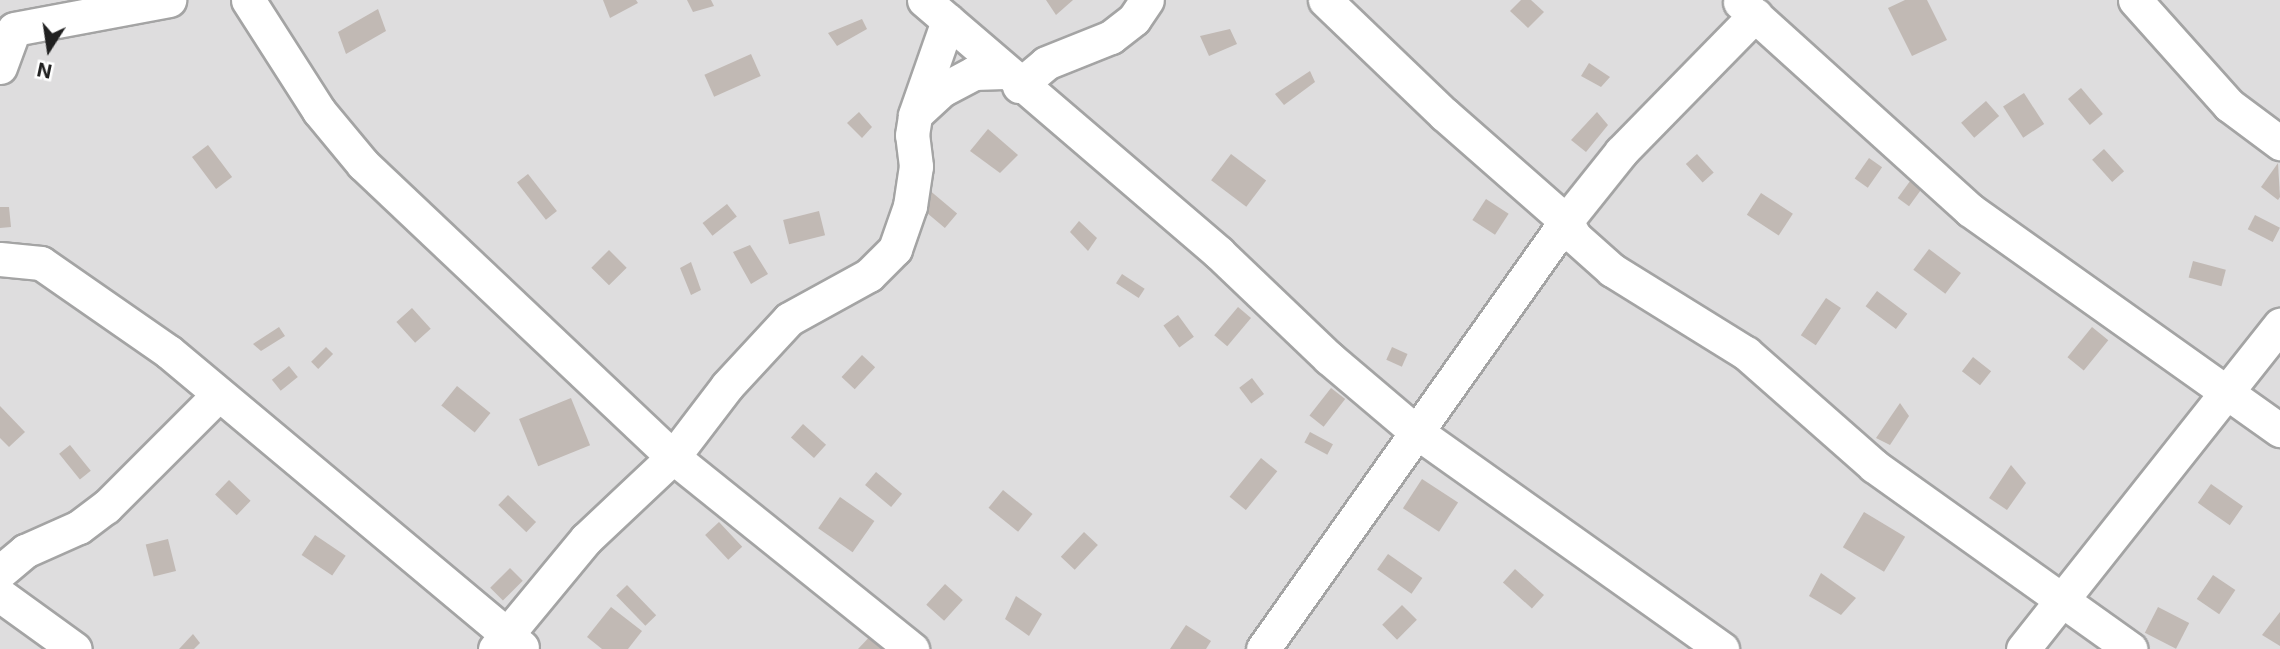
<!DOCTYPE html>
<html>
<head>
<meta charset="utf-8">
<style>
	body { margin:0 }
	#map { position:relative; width:2280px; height:649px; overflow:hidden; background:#f0ede8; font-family:Inter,sans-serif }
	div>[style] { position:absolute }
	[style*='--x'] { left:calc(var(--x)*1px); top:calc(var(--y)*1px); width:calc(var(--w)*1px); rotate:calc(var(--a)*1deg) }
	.residential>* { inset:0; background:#deddde; transform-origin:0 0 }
	.building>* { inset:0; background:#c1b9b4; transform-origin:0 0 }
	.roads { filter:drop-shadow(2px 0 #a4a4a4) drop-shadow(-2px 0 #a4a4a4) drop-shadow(0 2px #a4a4a4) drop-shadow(0 -2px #a4a4a4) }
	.minor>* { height:33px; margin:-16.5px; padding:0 16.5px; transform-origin:16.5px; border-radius:16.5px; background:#fff }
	span { translate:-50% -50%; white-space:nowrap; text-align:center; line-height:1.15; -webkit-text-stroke:6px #fff; paint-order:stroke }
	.north { position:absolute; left:14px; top:14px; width:70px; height:70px; -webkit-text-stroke:5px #fff; paint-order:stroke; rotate:192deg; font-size:19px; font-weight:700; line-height:28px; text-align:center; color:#202020 }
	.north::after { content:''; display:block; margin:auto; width:24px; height:32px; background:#202020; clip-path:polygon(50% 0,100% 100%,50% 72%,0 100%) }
</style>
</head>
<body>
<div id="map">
	<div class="residential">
		<i style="left:0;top:0;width:2280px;height:649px"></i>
	</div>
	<div class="building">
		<i style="clip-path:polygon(603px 0,636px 0,638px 3px,610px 18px)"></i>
		<i style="clip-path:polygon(687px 0,711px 0,714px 6px,693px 12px)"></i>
		<i style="clip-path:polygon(1046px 0,1073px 0,1056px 15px)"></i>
		<i style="clip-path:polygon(1521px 0,1531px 0,1544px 12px,1528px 28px,1510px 11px)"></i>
		<i style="clip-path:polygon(1905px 0,1927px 0,1947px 40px,1912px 56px,1888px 8px)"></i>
		<i style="clip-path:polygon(378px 9px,386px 31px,346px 54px,338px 32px)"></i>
		<i style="clip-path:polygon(862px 19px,867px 29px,837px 46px,828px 33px)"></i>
		<i style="clip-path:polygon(1230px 29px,1237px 44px,1209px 56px,1200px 36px)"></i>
		<i style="left:751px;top:54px;width:24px;height:51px;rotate:66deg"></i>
		<i style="clip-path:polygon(1589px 63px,1610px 77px,1601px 87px,1581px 76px)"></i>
		<i style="clip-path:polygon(1310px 71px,1315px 82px,1284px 105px,1275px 94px)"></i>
		<i style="left:2081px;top:88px;width:34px;height:17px;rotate:50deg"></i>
		<i style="left:2024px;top:93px;width:37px;height:25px;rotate:57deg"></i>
		<i style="left:1986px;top:101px;width:20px;height:33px;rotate:49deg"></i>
		<i style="clip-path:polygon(859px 112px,872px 127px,862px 138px,847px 123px)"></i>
		<i style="clip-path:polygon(1597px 112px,1608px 125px,1586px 152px,1571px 140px)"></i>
		<i style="clip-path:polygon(988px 129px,1018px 155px,1000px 173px,970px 151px)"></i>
		<i style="left:208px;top:145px;width:40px;height:20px;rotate:53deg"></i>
		<i style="left:2104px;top:149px;width:30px;height:16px;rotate:48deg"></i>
		<i style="left:1231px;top:154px;width:44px;height:33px;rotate:37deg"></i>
		<i style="left:1697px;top:154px;width:25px;height:15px;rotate:48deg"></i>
		<i style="left:1869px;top:158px;width:16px;height:25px;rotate:35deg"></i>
		<i style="clip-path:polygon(2278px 163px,2280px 197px,2278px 200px,2261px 187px)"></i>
		<i style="left:528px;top:174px;width:47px;height:14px;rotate:52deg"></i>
		<i style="left:1913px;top:177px;width:14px;height:26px;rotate:36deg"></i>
		<i style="left:928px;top:189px;width:38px;height:19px;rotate:40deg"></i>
		<i style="left:1761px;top:193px;width:38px;height:26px;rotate:33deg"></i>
		<i style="left:1486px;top:199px;width:27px;height:25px;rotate:33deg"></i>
		<i style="left:727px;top:204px;width:16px;height:31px;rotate:52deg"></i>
		<i style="clip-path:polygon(0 207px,9px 207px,11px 227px,0 228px)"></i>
		<i style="left:819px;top:211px;width:25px;height:37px;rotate:76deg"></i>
		<i style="left:2255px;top:215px;width:28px;height:16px;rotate:27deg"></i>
		<i style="clip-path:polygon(1079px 221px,1097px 238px,1088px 251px,1070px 232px)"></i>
		<i style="clip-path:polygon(750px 245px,768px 274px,751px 284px,733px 252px)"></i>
		<i style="left:1929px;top:249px;width:40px;height:26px;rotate:37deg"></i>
		<i style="left:609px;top:250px;width:25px;height:25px;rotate:45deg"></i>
		<i style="left:2193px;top:261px;width:34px;height:17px;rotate:15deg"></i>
		<i style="clip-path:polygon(691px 262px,701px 290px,691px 295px,680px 268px)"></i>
		<i style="left:1122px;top:274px;width:27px;height:11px;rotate:33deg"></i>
		<i style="left:1877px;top:291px;width:38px;height:19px;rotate:37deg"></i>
		<i style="left:1826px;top:298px;width:18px;height:45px;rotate:34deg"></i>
		<i style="left:1238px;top:307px;width:17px;height:37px;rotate:40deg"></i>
		<i style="left:412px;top:308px;width:28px;height:21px;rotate:48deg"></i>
		<i style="left:1178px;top:315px;width:27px;height:18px;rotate:54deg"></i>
		<i style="clip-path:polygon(279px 327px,285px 336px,261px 351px,253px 344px)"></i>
		<i style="left:2092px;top:327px;width:21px;height:39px;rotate:39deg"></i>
		<i style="left:326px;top:347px;width:10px;height:21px;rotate:45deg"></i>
		<i style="left:1392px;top:347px;width:17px;height:14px;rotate:24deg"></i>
		<i style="left:862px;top:355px;width:18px;height:30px;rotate:43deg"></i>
		<i style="left:1973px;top:357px;width:23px;height:18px;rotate:38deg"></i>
		<i style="left:289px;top:366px;width:14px;height:22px;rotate:51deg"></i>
		<i style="left:1252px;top:378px;width:20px;height:16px;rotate:53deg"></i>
		<i style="left:457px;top:386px;width:43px;height:25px;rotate:39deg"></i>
		<i style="left:1331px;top:388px;width:18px;height:35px;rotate:38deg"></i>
		<i style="left:571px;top:398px;width:51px;height:56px;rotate:68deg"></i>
		<i style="clip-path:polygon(1900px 403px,1909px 416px,1890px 445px,1876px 438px)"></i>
		<i style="clip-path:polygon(0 406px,25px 432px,9px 447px,0 438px)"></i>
		<i style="left:803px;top:424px;width:31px;height:18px;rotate:42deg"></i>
		<i style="left:1310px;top:432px;width:26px;height:12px;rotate:28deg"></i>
		<i style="left:70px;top:445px;width:33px;height:14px;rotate:51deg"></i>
		<i style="left:1261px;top:458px;width:21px;height:50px;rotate:39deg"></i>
		<i style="clip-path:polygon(2011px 465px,2026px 483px,2007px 510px,1989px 498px)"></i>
		<i style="left:876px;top:472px;width:34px;height:17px;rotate:40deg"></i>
		<i style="left:1422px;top:479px;width:43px;height:35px;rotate:33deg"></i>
		<i style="left:229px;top:480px;width:30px;height:20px;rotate:44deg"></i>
		<i style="left:2211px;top:484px;width:39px;height:23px;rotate:35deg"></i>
		<i style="left:1003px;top:490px;width:38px;height:23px;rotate:39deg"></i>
		<i style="left:508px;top:495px;width:39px;height:14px;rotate:44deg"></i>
		<i style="left:840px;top:497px;width:42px;height:38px;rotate:35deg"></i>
		<i style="left:1864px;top:512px;width:48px;height:41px;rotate:31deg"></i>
		<i style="left:719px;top:522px;width:34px;height:19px;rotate:47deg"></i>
		<i style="left:1084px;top:532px;width:19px;height:34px;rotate:43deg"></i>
		<i style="left:315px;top:535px;width:37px;height:24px;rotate:34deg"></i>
		<i style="left:168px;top:539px;width:33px;height:23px;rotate:76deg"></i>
		<i style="left:1388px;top:554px;width:42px;height:19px;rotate:35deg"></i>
		<i style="left:510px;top:568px;width:18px;height:28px;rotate:45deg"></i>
		<i style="left:1515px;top:569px;width:39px;height:18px;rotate:42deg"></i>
		<i style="clip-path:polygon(1821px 573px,1856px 598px,1841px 615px,1809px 596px)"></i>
		<i style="left:2213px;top:575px;width:27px;height:29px;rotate:34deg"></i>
		<i style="left:945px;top:584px;width:24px;height:28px;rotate:42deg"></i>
		<i style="left:627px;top:585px;width:42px;height:15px;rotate:46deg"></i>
		<i style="clip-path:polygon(1016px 596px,1042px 614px,1029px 636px,1005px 619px)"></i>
		<i style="left:1402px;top:605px;width:21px;height:28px;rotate:45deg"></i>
		<i style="clip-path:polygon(611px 607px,642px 631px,628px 649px,602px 649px,587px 637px)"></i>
		<i style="left:2158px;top:607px;width:35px;height:29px;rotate:27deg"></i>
		<i style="clip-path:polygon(2280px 612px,2280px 646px,2262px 635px)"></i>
		<i style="clip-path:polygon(1186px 625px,1211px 641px,1206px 649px,1170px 649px)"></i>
		<i style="clip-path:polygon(875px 631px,886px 649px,858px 649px)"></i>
		<i style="clip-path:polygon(193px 634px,200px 643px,194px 649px,179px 649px)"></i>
	</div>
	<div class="roads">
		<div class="minor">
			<i style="--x:248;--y:0;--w:132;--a:57.4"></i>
			<i style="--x:319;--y:111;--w:69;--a:50.3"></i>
			<i style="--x:363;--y:164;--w:427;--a:43.4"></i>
			<i style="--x:673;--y:457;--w:307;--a:38.8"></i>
			<i style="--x:924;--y:0;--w:389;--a:40.6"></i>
			<i style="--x:1219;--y:253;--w:152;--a:43.7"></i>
			<i style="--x:1329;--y:358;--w:111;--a:40.3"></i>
			<i style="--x:1414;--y:430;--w:378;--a:35.4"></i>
			<i style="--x:1325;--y:0;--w:165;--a:43.8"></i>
			<i style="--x:1444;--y:114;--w:162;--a:41.3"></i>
			<i style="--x:1566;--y:221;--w:18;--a:61"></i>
			<i style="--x:1575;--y:237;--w:50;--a:41.7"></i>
			<i style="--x:1612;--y:270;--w:158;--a:31.8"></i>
			<i style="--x:1746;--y:353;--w:171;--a:41.4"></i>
			<i style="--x:1874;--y:466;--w:315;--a:35.5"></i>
			<i style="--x:2135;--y:0;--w:141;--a:48.2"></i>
			<i style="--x:2229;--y:105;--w:64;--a:36.7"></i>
			<i style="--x:1740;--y:2;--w:310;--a:42.1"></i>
			<i style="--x:1970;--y:210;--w:380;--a:35.4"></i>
			<i style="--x:0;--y:67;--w:40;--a:-69.8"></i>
			<i style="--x:14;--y:29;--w:158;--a:-10.6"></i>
			<i style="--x:1019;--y:86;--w:35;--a:-40"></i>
			<i style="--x:1046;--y:63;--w:70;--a:-21.8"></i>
			<i style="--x:1111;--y:37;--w:29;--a:-38"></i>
			<i style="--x:1134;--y:19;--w:23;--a:-56"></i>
			<i style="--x:917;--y:113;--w:34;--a:-43"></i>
			<i style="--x:942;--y:90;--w:36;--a:-28"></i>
			<i style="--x:974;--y:73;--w:30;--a:-2"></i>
			<i style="--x:0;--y:259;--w:41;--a:5.6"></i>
			<i style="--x:41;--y:263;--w:156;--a:34.8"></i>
			<i style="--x:169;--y:352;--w:460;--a:39.9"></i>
			<i style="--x:0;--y:572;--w:33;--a:-40"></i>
			<i style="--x:25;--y:551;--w:59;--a:-24"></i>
			<i style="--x:79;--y:527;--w:34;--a:-37"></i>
			<i style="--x:106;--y:507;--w:157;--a:-45"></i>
			<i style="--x:0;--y:595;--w:92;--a:35.8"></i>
			<i style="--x:495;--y:649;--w:143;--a:-50.4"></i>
			<i style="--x:586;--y:539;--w:120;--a:-43.3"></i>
			<i style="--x:673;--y:457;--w:89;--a:-52.7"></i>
			<i style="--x:727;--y:386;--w:91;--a:-47.2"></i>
			<i style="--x:789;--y:319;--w:91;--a:-28.8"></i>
			<i style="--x:869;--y:275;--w:37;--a:-45"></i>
			<i style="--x:895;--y:249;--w:46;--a:-70.8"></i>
			<i style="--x:910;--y:206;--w:40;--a:-81.5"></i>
			<i style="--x:916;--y:166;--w:31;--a:-97"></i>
			<i style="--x:912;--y:135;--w:20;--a:-81"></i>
			<i style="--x:915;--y:115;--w:100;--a:-70.7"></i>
			<i style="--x:1263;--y:649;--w:524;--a:-54.7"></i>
			<i style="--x:1566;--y:221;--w:88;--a:-51.4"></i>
			<i style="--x:1621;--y:152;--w:192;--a:-45.6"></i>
			<i style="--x:2023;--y:649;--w:414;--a:-51.6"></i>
		</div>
	</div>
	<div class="north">N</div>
</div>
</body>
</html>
